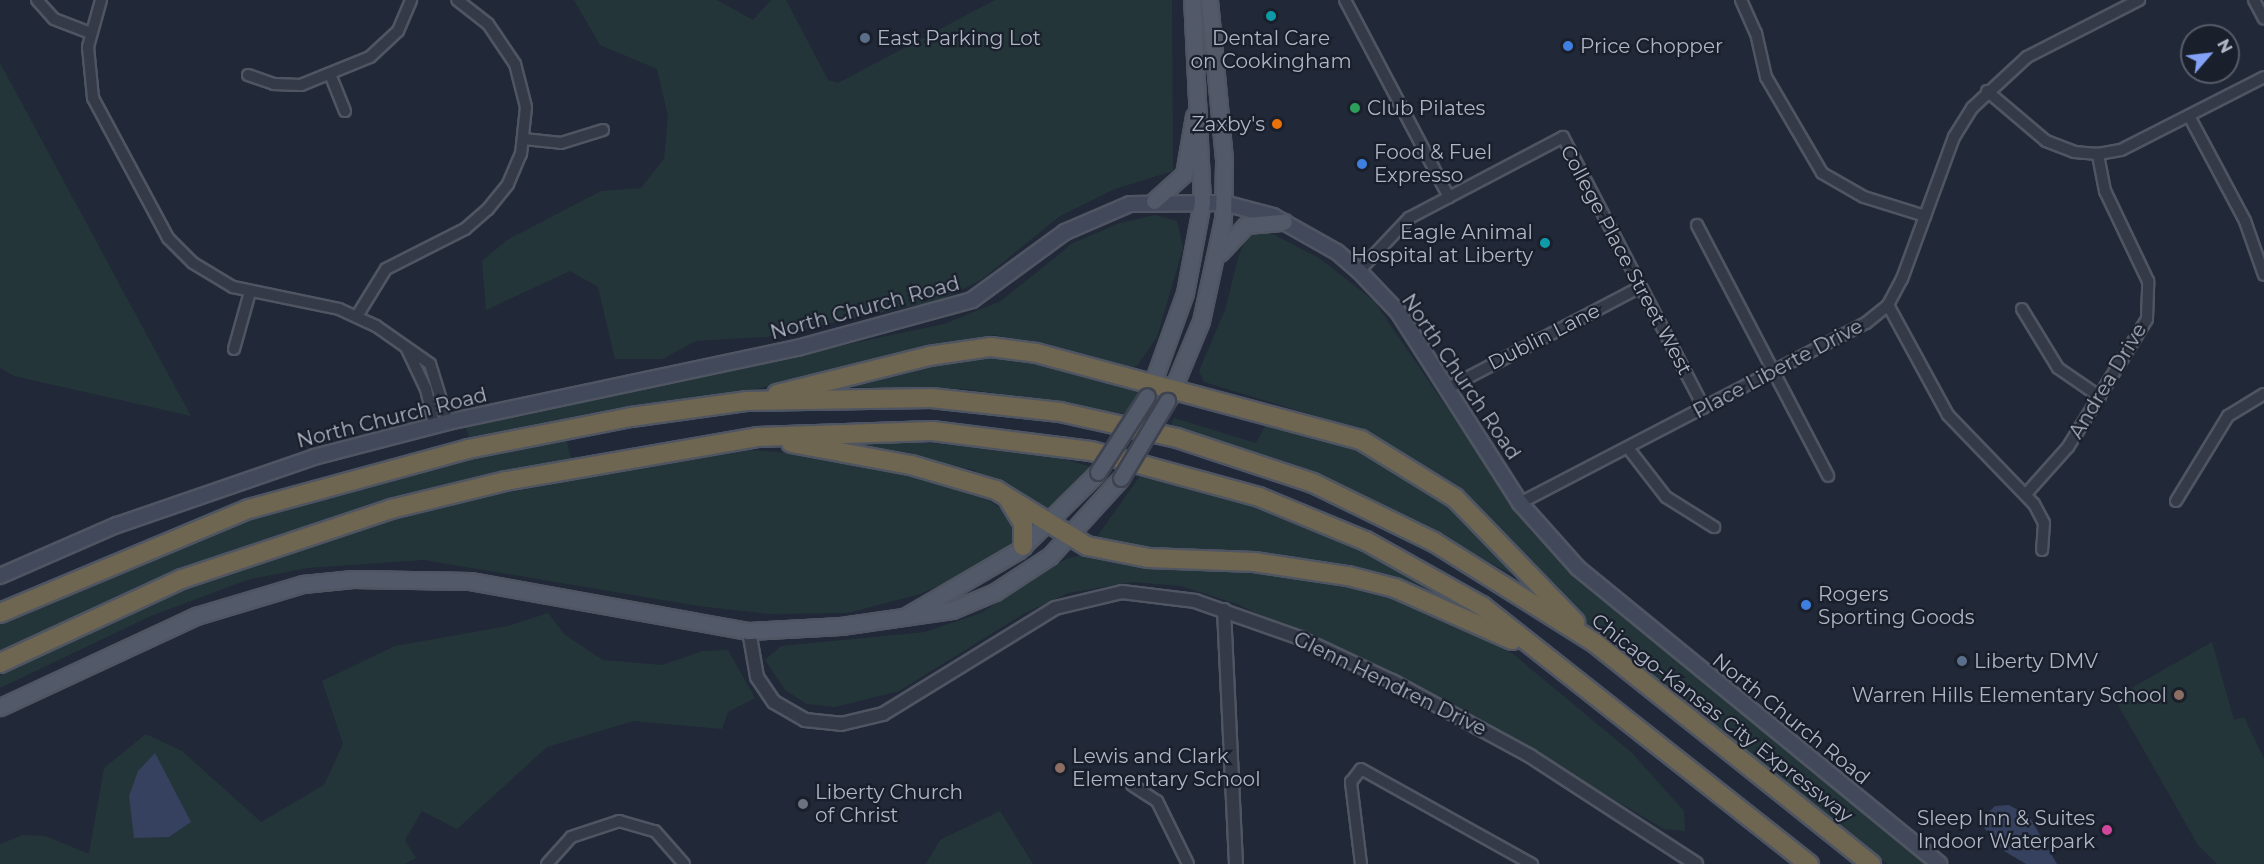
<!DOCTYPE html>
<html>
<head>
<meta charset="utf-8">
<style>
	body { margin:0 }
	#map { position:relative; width:2264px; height:864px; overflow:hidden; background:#212837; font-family:Montserrat,sans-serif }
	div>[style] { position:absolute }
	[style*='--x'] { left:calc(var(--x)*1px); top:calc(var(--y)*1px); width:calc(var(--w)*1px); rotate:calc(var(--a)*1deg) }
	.green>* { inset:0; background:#243539 }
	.water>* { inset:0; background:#35415e }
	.roads { filter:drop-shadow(2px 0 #4f5562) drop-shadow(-2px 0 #4f5562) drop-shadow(0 2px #4f5562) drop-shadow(0 -2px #4f5562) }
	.minor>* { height:10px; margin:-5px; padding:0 5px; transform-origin:5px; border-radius:5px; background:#343a48 }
	.tertiary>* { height:12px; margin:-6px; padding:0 6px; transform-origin:6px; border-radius:6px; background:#343a48 }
	.secondary>* { height:14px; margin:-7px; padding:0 7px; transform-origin:7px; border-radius:7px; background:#42495b }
	.primary>* { height:15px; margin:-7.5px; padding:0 7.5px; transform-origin:7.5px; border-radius:7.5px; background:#525968 }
	.motorway>* { height:18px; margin:-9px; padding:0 9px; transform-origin:9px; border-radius:9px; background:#6e6651 }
	.bridges { filter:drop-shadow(2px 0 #3e4351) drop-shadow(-2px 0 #3e4351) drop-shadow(0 2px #3e4351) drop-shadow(0 -2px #3e4351) }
	.primary-bridge>* { height:15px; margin:-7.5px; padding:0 7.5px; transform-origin:7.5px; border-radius:7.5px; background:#525968 }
	.dots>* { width:16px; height:16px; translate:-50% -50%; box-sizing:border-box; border:3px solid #1a1f2c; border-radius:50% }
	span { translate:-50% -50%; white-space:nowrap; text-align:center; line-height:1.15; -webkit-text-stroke:4.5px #1a1f2c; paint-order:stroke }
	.poi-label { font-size:20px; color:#afb5c4 }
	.left { translate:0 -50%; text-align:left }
	.right { translate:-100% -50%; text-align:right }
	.street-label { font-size:20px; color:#afb5c4 }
	.north { position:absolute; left:2180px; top:24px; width:60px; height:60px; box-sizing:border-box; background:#1a1f2c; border:2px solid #565b69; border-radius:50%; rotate:62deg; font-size:16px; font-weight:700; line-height:24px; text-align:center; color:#afb5c4 }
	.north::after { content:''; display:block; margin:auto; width:21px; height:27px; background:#83a2f5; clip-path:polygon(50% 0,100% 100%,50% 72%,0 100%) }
</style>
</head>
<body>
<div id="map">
	<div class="green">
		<i style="clip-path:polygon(574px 0,717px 0,753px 20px,771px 0,786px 0,828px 80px,838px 83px,995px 0,1172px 0,1173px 171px,1115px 189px,1060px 216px,981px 280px,941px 300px,766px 337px,696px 341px,662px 359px,615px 359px,598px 287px,570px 271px,486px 310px,482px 261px,507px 240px,601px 191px,641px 188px,664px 159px,668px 116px,657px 69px,600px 45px)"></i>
		<i style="clip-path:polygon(0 63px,156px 352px,191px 416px,14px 376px,0 368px)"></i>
		<i style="clip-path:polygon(1155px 215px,1177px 221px,1183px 248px,1157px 337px,1137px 366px,1123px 368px,995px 335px,756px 389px,469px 437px,465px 425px,944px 324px,1001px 301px,1073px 243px,1120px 223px)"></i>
		<i style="clip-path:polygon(1263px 229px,1319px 258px,1374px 301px,1531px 531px,1589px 589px,1928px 864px,1888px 864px,1811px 811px,1584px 622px,1455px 493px,1397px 451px,1342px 424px,1204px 382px,1199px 371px,1225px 310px,1239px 255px,1250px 230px)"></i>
		<i style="clip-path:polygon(982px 353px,1031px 359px,1138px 392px,1126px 414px,968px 389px,843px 387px)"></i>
		<i style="clip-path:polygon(1174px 418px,1256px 443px,1266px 424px,1368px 451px,1424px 481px,1527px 582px,1314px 471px,1171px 425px)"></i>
		<i style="clip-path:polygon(566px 438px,571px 459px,421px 493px,266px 541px,172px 577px,0 657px,0 619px,235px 524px,472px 456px)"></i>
		<i style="clip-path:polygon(886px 440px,1036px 451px,1092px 467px,1047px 513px,974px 470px,837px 441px)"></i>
		<i style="clip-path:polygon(738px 449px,815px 455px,923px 477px,987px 499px,1009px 514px,1014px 541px,985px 565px,920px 594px,848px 613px,770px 614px,698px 606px,424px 560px,307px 568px,247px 580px,151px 616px,0 688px,0 675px,173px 594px,308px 546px,427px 508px)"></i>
		<i style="clip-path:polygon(1143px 472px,1260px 509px,1372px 556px,1478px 616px,1344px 569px,1275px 555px,1115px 546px,1096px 538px)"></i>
		<i style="clip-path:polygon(1085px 554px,1309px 577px,1422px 607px,1513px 654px,1632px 753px,1684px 811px,1685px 831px,1664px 829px,1491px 727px,1237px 604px,1181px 586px,1133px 582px,1068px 593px,1025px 613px,899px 691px,835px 707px,807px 704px,785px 690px,765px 660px,781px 646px,925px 632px,981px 613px,1066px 559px)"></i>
		<i style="clip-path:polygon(548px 613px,565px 635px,603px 660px,662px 665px,703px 651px,728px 650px,755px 698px,728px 712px,722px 729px,633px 721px,547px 747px,457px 829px,422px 811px,405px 840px,416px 858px,405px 864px,0 864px,0 844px,23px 835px,45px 836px,89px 854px,104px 768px,146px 734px,182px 751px,261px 822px,324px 785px,343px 744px,322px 681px,395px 646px,508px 626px)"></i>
		<i style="clip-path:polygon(2212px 642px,2234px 720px,2244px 717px,2264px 759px,2264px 864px,2217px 864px,2198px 845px,2114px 698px)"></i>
		<i style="clip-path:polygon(1000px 811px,1033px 864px,926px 864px,940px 840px)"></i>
	</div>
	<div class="water">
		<i style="clip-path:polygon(155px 753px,191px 822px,169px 837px,134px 838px,129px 796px,138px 771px)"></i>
		<i style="clip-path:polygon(2009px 805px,2029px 816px,2057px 864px,2026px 864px,2004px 851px,1979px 822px,1995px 806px)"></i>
	</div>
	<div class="roads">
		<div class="minor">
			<i style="--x:37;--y:0;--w:25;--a:48"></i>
			<i style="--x:54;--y:19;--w:39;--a:21"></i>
			<i style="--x:101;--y:0;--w:49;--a:105.5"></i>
			<i style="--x:88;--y:47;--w:51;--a:84.4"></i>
			<i style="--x:93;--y:98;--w:159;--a:61.8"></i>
			<i style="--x:168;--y:238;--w:35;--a:45"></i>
			<i style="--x:193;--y:263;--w:47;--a:31"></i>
			<i style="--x:233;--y:287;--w:108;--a:11.7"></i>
			<i style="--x:339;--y:309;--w:41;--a:24.7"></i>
			<i style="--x:376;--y:326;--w:66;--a:35.1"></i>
			<i style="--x:430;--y:364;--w:61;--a:72.8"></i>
			<i style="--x:1345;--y:0;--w:223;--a:62.2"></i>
			<i style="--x:1741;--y:0;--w:36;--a:66"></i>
			<i style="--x:1756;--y:33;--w:45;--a:77.2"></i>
			<i style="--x:1766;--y:77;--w:111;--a:59.7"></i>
			<i style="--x:1822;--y:173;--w:48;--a:29.7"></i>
			<i style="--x:1864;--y:197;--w:64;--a:17.3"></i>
			<i style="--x:2254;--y:0;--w:21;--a:62"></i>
			<i style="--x:330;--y:74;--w:40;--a:68"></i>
			<i style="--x:248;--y:75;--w:28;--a:19"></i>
			<i style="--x:274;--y:84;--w:27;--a:2"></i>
			<i style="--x:301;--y:85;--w:74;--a:-22.1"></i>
			<i style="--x:370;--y:57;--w:38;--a:-43"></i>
			<i style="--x:398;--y:31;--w:34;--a:-67"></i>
			<i style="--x:1987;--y:91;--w:77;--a:40.3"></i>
			<i style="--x:2046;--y:141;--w:30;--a:21"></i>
			<i style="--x:2074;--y:152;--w:24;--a:5"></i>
			<i style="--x:2098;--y:154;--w:23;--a:-10"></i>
			<i style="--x:2121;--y:150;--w:161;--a:-27"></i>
			<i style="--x:2189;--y:116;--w:119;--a:61.9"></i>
			<i style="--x:2245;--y:221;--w:57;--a:70.6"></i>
			<i style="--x:524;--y:139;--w:37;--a:6"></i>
			<i style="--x:561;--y:143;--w:44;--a:-17.2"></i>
			<i style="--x:1697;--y:225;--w:283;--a:62.4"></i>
			<i style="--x:1359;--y:271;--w:73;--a:-46.7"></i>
			<i style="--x:1409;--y:218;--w:174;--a:-27.7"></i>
			<i style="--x:1563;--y:137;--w:305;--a:62.5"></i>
			<i style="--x:1888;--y:305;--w:125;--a:61.4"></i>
			<i style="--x:1948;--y:415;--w:124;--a:46"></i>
			<i style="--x:2034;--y:504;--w:21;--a:62"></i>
			<i style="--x:2044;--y:523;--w:27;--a:94"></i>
			<i style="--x:2022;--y:309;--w:69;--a:58.6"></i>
			<i style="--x:2058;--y:368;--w:51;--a:34.6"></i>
			<i style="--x:357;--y:316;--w:55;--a:-58.3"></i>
			<i style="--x:386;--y:269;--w:89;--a:-26.9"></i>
			<i style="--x:465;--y:229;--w:30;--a:-41"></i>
			<i style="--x:488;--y:209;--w:32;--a:-51"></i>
			<i style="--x:508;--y:184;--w:33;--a:-67"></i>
			<i style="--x:521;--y:154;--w:47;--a:-83.9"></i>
			<i style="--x:526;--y:107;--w:44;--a:-104.3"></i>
			<i style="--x:515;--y:64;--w:48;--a:-124"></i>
			<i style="--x:488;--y:24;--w:39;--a:-142"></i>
			<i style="--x:234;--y:349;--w:59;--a:-74.3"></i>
			<i style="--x:407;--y:349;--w:44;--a:64.6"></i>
			<i style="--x:426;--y:389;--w:37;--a:77"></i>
			<i style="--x:1448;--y:388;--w:217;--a:-27.7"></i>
			<i style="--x:1628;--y:448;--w:62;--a:52.2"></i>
			<i style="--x:1666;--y:497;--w:57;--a:32"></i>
			<i style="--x:2026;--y:494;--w:63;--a:-48.2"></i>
			<i style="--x:2068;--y:447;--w:150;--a:-58.3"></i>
			<i style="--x:2147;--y:319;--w:38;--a:-88"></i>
			<i style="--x:2148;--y:281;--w:100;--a:-115.5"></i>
			<i style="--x:2105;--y:191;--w:38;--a:-101"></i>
			<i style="--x:2176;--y:501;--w:100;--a:-58.5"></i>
			<i style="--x:2228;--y:416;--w:42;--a:-31.4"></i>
			<i style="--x:1520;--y:503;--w:390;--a:-27.5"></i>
			<i style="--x:1866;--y:323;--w:28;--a:-39"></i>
			<i style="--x:1888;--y:305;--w:30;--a:-62"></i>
			<i style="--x:1902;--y:279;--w:151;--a:-69.9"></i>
			<i style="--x:1954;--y:137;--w:34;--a:-58"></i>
			<i style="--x:1972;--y:108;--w:75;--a:-42.8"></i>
			<i style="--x:2027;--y:57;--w:126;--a:-27"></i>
			<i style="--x:1132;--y:785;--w:30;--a:33"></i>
			<i style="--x:1157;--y:801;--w:70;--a:63.8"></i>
			<i style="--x:547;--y:864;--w:36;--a:-48"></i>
			<i style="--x:571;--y:837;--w:51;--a:-18.4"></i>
			<i style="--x:619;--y:821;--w:37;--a:16"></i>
			<i style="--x:655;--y:831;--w:44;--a:48.7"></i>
			<i style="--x:1361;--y:864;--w:83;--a:-97"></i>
			<i style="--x:1351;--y:782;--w:16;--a:-52"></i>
			<i style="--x:1361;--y:769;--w:196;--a:29.1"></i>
		</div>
		<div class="tertiary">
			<i style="--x:1224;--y:610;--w:254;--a:87.3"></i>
			<i style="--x:749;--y:631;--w:47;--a:80.1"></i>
			<i style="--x:757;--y:677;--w:30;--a:56"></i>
			<i style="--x:774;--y:702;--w:36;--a:30"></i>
			<i style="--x:805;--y:720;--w:36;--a:6"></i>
			<i style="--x:841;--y:724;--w:43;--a:-13.4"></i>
			<i style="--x:883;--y:714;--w:202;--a:-31.6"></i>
			<i style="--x:1055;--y:608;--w:69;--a:-13.4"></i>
			<i style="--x:1122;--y:592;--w:74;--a:7"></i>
			<i style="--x:1195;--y:601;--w:111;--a:19.4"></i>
			<i style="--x:1300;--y:638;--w:102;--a:25.1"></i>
			<i style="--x:1392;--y:681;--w:157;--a:28.5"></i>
			<i style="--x:1530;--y:756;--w:198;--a:33"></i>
		</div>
		<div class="secondary">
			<i style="--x:0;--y:576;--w:128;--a:-23.6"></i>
			<i style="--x:117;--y:525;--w:208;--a:-19"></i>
			<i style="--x:314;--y:457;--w:138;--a:-14.6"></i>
			<i style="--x:448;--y:422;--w:357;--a:-12"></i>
			<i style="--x:797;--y:348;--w:181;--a:-15.3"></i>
			<i style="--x:972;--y:300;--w:115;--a:-36.2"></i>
			<i style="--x:1065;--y:232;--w:71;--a:-23.3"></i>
			<i style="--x:1130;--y:204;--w:94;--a:-0.6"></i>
			<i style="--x:1224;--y:203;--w:51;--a:14.9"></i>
			<i style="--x:1273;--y:216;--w:73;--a:29.4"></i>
			<i style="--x:1337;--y:252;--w:29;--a:41"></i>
			<i style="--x:1359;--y:271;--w:57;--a:46.4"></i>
			<i style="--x:1398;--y:312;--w:227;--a:57.4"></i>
			<i style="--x:1520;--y:503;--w:87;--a:48.3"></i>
			<i style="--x:1578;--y:568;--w:467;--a:39.3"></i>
		</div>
		<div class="primary">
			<i style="--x:1154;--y:201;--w:40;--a:-42"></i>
			<i style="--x:1184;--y:174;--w:59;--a:-80.2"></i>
			<i style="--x:1220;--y:253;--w:38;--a:-47"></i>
			<i style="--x:1246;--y:225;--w:38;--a:-5"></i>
			<i style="--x:1149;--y:393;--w:106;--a:-70.2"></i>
			<i style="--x:1185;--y:293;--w:93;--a:-79.4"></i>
			<i style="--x:1202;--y:202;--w:202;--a:-92.8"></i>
			<i style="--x:1169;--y:398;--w:83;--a:-67.4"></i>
			<i style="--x:1201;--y:321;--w:104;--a:-77.8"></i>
			<i style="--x:1223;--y:219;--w:60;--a:-89"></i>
			<i style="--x:1224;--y:159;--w:160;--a:-95.4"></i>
			<i style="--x:906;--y:616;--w:131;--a:-30.3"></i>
			<i style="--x:1019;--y:550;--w:111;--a:-44.6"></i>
			<i style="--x:0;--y:707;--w:216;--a:-24.9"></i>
			<i style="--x:196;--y:616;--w:112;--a:-16.7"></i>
			<i style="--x:303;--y:584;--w:50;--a:-5.7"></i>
			<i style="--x:353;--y:579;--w:117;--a:1"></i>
			<i style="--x:470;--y:581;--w:283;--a:10.2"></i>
			<i style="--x:749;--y:631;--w:92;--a:-3.1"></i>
			<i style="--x:841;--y:626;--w:112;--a:-8.2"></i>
			<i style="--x:952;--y:610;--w:47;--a:-22.7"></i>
			<i style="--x:995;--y:592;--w:66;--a:-33.2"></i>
			<i style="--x:1050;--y:556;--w:105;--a:-47.7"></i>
		</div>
		<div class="motorway">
			<i style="--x:777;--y:394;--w:157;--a:-14"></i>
			<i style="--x:929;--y:356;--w:63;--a:-8.3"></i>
			<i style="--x:991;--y:347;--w:45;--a:7.6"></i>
			<i style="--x:1036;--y:353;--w:336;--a:15"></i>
			<i style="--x:1361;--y:440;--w:110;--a:31.7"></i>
			<i style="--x:1455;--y:498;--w:173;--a:45.9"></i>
			<i style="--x:791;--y:443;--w:122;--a:10.4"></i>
			<i style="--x:911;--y:465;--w:89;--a:16.4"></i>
			<i style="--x:996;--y:490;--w:107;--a:31.6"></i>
			<i style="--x:1087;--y:546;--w:62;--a:11.1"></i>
			<i style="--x:1148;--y:558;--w:106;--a:2.2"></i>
			<i style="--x:1254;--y:562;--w:95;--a:8.5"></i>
			<i style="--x:1348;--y:576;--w:49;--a:14.3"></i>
			<i style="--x:1395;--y:588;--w:128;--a:24"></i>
			<i style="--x:1009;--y:500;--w:27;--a:59"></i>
			<i style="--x:1023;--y:523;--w:23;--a:90"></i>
			<i style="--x:0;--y:613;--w:270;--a:-22.7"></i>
			<i style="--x:249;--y:509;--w:227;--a:-15.3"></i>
			<i style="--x:468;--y:449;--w:166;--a:-11.1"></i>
			<i style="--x:631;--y:417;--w:116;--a:-7.9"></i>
			<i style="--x:746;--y:401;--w:185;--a:-0.9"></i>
			<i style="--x:931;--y:398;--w:130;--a:6.2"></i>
			<i style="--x:1060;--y:412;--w:120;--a:12.5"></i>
			<i style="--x:1177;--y:438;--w:143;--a:18.3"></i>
			<i style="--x:1313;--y:483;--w:135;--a:26"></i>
			<i style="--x:1434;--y:542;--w:190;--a:32.1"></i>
			<i style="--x:1595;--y:643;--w:354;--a:38.7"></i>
			<i style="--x:0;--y:663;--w:200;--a:-24.8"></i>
			<i style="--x:182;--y:579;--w:220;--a:-18.5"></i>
			<i style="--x:391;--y:509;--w:118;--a:-13.7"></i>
			<i style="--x:506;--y:481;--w:255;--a:-9.9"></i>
			<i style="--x:757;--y:437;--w:175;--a:-2"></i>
			<i style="--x:932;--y:431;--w:160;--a:7.2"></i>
			<i style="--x:1091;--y:451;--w:174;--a:15.3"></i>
			<i style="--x:1259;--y:497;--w:116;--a:22.4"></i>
			<i style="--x:1366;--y:541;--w:133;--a:29.3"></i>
			<i style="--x:1482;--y:606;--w:417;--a:38.3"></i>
		</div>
	</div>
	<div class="bridges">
		<div class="primary-bridge">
			<i style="--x:1098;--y:472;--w:90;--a:-57.2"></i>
			<i style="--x:1121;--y:478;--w:90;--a:-59.1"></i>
		</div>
	</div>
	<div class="dots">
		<i style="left:1271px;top:16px;background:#0f9aa8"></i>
		<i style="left:865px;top:38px;background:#5c6f8a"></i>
		<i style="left:1568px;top:46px;background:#3f7fe0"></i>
		<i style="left:1355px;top:108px;background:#2e9e5b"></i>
		<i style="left:1277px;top:124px;background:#e8710a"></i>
		<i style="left:1362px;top:164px;background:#3f7fe0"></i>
		<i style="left:1545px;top:243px;background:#0f9aa8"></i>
		<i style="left:1806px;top:605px;background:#3f7fe0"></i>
		<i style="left:1962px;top:661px;background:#5c6f8a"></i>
		<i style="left:2179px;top:695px;background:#8d6e63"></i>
		<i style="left:1060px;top:768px;background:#8d6e63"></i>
		<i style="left:803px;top:804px;background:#6b7280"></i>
		<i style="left:2107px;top:830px;background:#d1479c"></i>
	</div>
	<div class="poi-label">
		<span class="left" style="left:877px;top:38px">East Parking Lot</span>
		<span style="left:1271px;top:50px">Dental Care<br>on Cookingham</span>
		<span class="left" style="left:1580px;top:46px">Price Chopper</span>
		<span class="left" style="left:1367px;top:108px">Club Pilates</span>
		<span class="right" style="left:1265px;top:124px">Zaxby's</span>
		<span class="left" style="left:1374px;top:164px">Food &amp; Fuel<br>Expresso</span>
		<span class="right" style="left:1533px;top:244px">Eagle Animal<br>Hospital at Liberty</span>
		<span class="left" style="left:1818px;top:606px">Rogers<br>Sporting Goods</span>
		<span class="left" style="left:1974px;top:661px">Liberty DMV</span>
		<span class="right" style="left:2167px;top:695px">Warren Hills Elementary School</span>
		<span class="left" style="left:1072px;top:768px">Lewis and Clark<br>Elementary School</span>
		<span class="left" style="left:815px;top:804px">Liberty Church<br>of Christ</span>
		<span class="right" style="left:2095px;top:830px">Sleep Inn &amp; Suites<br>Indoor Waterpark</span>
	</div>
	<div class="street-label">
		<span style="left:1626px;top:260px;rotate:62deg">College Place Street West</span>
		<span style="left:865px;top:308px;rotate:-15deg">North Church Road</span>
		<span style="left:1544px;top:337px;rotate:-27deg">Dublin Lane</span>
		<span style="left:1778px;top:369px;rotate:-28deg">Place Liberte Drive</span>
		<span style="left:1461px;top:377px;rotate:56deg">North Church Road</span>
		<span style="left:2108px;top:381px;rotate:-59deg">Andrea Drive</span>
		<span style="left:392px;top:418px;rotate:-14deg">North Church Road</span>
		<span style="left:1390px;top:684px;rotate:26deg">Glenn Hendren Drive</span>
		<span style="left:1722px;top:718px;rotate:38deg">Chicago-Kansas City Expressway</span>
		<span style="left:1791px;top:719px;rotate:39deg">North Church Road</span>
	</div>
	<div class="north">N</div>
</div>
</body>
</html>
